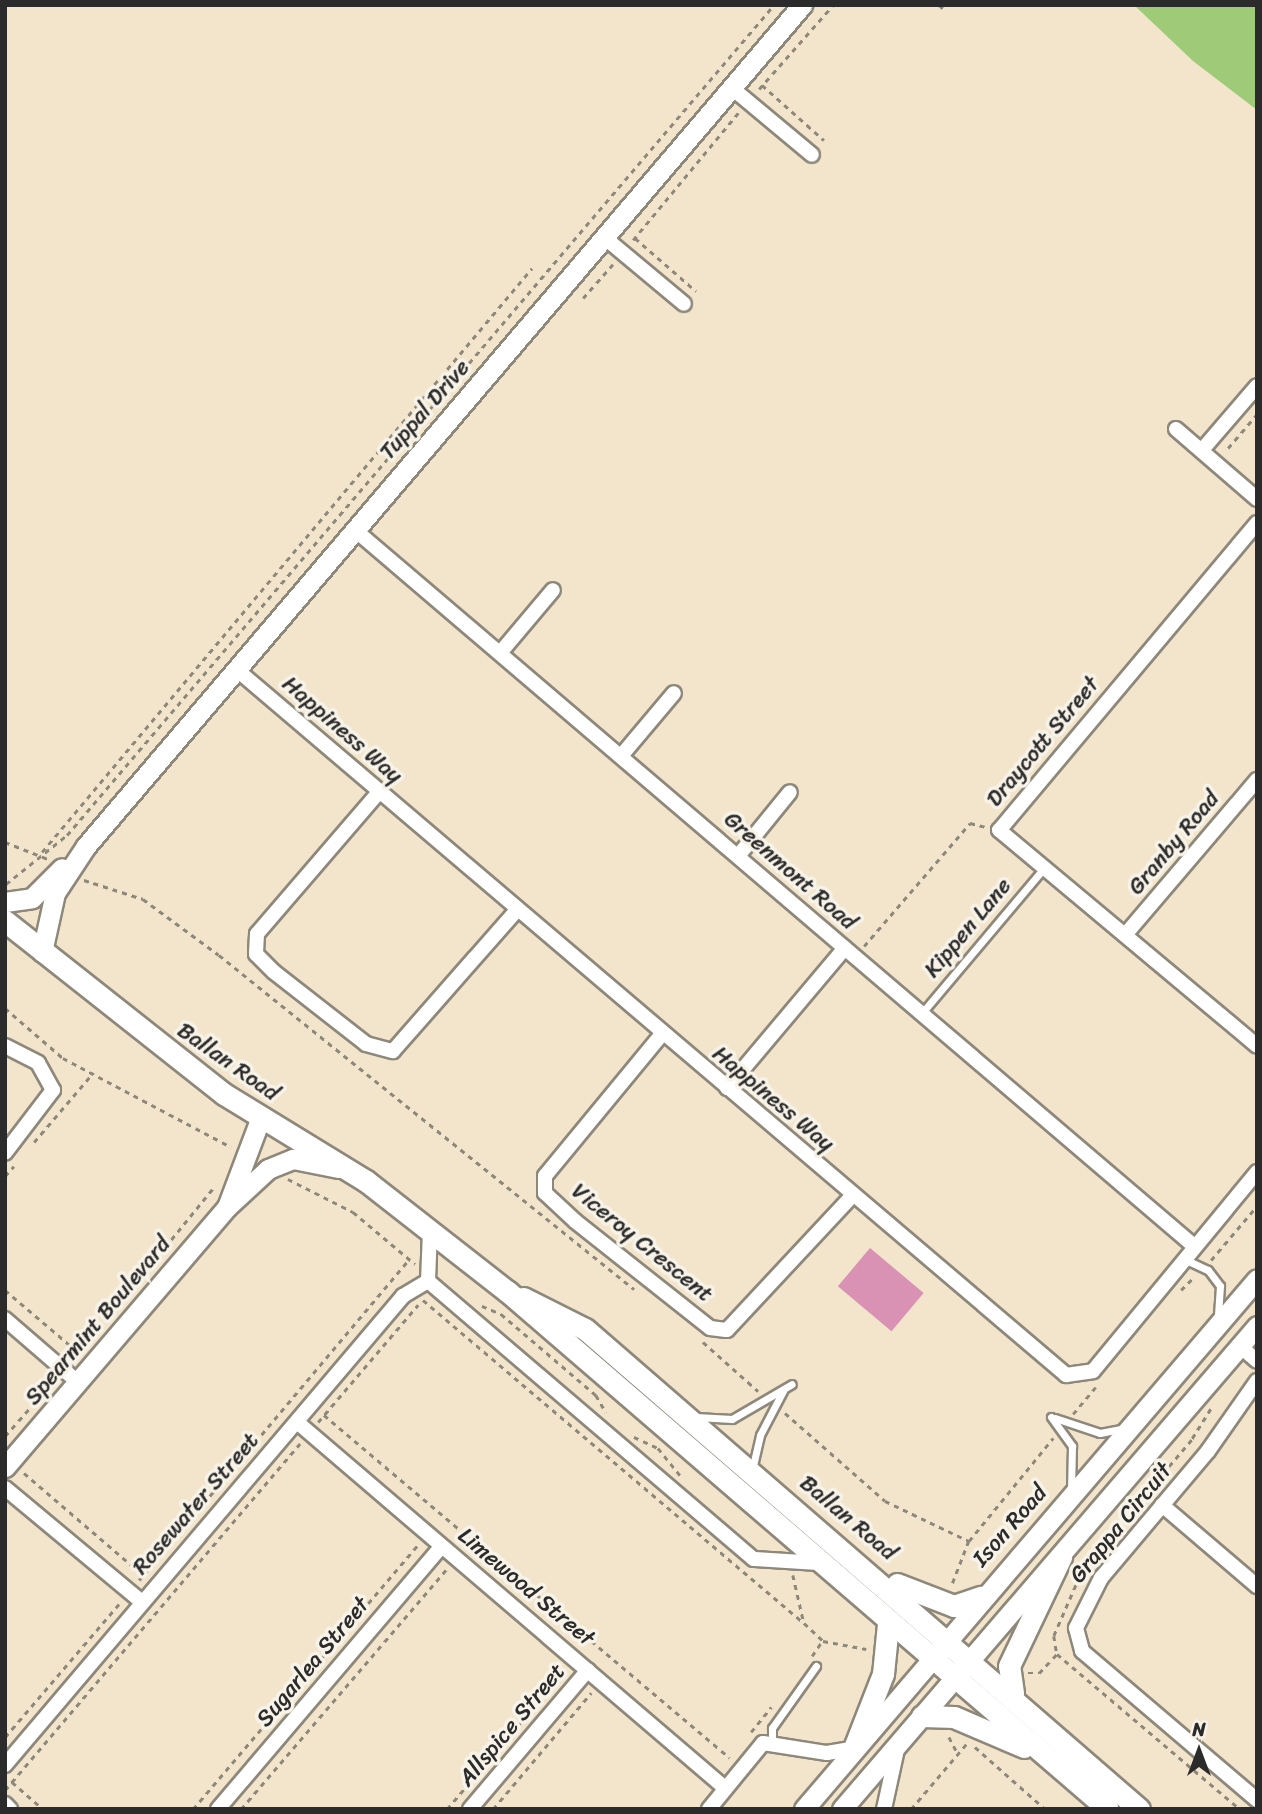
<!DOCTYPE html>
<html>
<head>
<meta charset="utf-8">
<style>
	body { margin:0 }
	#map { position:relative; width:1262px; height:1814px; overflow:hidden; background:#f2e5cb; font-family:Sriracha,sans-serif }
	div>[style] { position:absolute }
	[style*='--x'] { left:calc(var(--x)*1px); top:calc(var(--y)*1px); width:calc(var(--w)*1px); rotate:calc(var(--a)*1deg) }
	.green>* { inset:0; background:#9fcb79 }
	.building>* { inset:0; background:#d992b3; transform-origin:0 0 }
	.path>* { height:2.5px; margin-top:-1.25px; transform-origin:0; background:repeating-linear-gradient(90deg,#8e887b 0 5px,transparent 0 10px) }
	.roads { filter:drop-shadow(2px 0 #8e887b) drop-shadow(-2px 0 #8e887b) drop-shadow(0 2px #8e887b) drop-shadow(0 -2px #8e887b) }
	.lane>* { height:7px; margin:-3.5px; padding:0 3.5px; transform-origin:3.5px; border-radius:3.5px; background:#fff }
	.street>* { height:14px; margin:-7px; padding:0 7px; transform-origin:7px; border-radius:7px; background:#fff }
	.secondary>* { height:19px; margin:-9.5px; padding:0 9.5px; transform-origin:9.5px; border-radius:9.5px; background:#fff }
	.primary>* { height:21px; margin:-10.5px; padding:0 10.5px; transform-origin:10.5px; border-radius:10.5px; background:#fff }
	span { translate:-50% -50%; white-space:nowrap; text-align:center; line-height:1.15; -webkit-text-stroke:7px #f7f3e8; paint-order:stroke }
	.street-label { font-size:23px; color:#2b2b2b }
	.frame { position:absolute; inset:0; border:7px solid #2b2b2b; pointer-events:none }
	.north { position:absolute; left:1164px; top:1716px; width:70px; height:70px; -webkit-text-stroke:5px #f7f3e8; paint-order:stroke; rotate:0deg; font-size:19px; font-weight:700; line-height:28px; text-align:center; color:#2b2b2b }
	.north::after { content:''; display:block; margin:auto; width:24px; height:32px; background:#2b2b2b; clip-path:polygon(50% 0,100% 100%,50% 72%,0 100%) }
</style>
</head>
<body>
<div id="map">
	<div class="green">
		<i style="clip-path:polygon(1134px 5px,1257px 5px,1257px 110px,1193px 61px)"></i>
	</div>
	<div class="building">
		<i style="left:870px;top:1248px;width:70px;height:50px;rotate:40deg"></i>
	</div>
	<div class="path">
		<i style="--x:939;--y:5;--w:8;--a:40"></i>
		<i style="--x:762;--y:85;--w:83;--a:41.6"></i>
		<i style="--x:759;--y:89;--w:112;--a:-48.6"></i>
		<i style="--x:635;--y:238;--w:81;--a:41"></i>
		<i style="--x:633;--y:240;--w:165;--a:-50.4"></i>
		<i style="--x:583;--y:298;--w:45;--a:-48.6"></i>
		<i style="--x:1228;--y:448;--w:45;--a:-49.5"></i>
		<i style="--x:5;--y:842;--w:46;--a:21.6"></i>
		<i style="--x:42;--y:852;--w:762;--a:-50"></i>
		<i style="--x:84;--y:880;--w:62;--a:17.9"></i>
		<i style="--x:143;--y:899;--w:94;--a:36.4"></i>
		<i style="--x:219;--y:955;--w:533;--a:38.83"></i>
		<i style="--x:6;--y:884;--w:78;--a:-38.8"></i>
		<i style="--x:67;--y:835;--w:1090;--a:-49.58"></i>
		<i style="--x:864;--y:946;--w:162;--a:-49.2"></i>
		<i style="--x:970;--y:823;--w:16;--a:14"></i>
		<i style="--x:5;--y:1008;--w:77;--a:40.8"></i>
		<i style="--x:63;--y:1058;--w:190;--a:27.9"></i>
		<i style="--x:34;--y:1142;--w:91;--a:-49.5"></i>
		<i style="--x:5;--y:1176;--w:13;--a:-48"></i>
		<i style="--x:288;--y:1179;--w:73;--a:26.9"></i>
		<i style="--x:353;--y:1212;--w:81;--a:40"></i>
		<i style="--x:1211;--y:1260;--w:71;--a:-49.6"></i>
		<i style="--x:5;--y:1290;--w:96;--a:40.3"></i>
		<i style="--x:1181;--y:1290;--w:18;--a:-45"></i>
		<i style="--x:423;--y:1300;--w:497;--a:40.3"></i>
		<i style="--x:482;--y:1306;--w:21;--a:23"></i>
		<i style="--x:501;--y:1314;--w:125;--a:40.5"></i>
		<i style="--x:596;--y:1395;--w:20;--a:60"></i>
		<i style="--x:108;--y:1317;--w:168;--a:-50.8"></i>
		<i style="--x:703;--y:1342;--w:74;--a:41.7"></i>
		<i style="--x:1211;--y:1409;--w:36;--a:122"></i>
		<i style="--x:1192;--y:1440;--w:167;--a:130.4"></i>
		<i style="--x:1084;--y:1567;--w:75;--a:113.5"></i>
		<i style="--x:1054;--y:1636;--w:18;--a:81"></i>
		<i style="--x:1057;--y:1654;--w:240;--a:40.3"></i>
		<i style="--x:785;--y:1413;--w:133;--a:41.3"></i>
		<i style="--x:885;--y:1501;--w:93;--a:25.5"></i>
		<i style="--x:969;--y:1541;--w:47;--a:111.1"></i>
		<i style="--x:1073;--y:1414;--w:35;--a:-50"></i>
		<i style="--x:324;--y:1415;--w:531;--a:40.19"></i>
		<i style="--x:318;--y:1422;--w:154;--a:-49.5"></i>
		<i style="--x:5;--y:1436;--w:56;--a:-48.6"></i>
		<i style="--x:634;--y:1437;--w:26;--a:25"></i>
		<i style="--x:658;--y:1448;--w:36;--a:51"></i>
		<i style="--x:24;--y:1473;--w:157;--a:40.6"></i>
		<i style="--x:969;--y:1541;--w:133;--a:-50.8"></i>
		<i style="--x:793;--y:1575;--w:49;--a:77.1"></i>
		<i style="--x:804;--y:1623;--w:26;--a:43"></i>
		<i style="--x:823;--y:1641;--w:44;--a:10.5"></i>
		<i style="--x:139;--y:1580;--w:417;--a:-49.9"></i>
		<i style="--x:812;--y:1656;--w:18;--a:-56"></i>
		<i style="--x:1028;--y:1673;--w:11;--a:0"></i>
		<i style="--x:1039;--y:1673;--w:26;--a:-47"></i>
		<i style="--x:751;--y:1732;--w:32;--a:-51"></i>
		<i style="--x:5;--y:1737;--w:175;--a:-49.4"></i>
		<i style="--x:949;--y:1737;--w:19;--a:62"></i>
		<i style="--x:975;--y:1747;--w:94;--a:41.5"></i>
		<i style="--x:12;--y:1782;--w:41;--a:41.1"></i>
		<i style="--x:5;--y:1790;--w:455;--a:-49.6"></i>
		<i style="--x:193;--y:1809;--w:347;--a:-49.6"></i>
		<i style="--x:241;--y:1809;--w:316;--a:-49.4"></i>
		<i style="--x:447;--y:1809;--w:181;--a:-49.7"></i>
		<i style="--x:493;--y:1809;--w:152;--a:-49.8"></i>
		<i style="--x:911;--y:1809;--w:88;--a:-49.6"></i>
	</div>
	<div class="roads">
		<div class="lane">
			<i style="--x:921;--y:1014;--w:191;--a:-49.9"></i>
			<i style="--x:1184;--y:1259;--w:26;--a:25"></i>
			<i style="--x:1208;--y:1270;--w:20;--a:53"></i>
			<i style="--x:1220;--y:1286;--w:28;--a:94"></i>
			<i style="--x:696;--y:1417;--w:36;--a:3"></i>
			<i style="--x:732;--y:1419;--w:69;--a:-30.3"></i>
			<i style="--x:1051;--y:1417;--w:36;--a:54"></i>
			<i style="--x:1072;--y:1446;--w:43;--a:91.3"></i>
			<i style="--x:1055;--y:1418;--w:47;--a:18.4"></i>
			<i style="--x:1100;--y:1433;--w:20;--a:-11"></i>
			<i style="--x:752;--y:1470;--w:36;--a:-77"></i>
			<i style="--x:760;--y:1435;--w:50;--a:-62.4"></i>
			<i style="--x:772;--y:1741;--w:13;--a:-90"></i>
			<i style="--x:772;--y:1728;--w:76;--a:-54.6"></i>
		</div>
		<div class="street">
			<i style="--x:732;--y:88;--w:104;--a:39.9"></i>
			<i style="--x:604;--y:237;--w:104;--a:39.9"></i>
			<i style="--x:1176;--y:429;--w:107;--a:40.8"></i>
			<i style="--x:1202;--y:450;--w:84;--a:-49.3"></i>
			<i style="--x:1257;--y:523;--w:401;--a:130"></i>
			<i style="--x:999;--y:830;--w:336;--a:39.9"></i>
			<i style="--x:355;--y:530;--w:1104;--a:40.48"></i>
			<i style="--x:500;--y:653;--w:82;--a:-49.9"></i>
			<i style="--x:236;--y:669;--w:1090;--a:40.38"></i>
			<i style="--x:1066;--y:1375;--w:27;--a:-8"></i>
			<i style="--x:1093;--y:1371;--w:258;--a:-50.5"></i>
			<i style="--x:621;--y:756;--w:82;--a:-49.9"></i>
			<i style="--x:379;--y:792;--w:187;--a:130.7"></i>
			<i style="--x:257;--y:934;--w:20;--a:93"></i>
			<i style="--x:256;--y:954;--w:25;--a:45"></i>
			<i style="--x:274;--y:972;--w:117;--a:38"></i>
			<i style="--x:366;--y:1044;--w:28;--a:15"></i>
			<i style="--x:393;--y:1051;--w:186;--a:-48.7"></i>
			<i style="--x:738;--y:856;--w:82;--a:-50.9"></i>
			<i style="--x:1125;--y:935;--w:204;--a:-49.6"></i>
			<i style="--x:662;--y:1034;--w:184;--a:129.5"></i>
			<i style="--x:545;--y:1176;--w:17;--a:90"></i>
			<i style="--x:545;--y:1193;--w:41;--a:43"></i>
			<i style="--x:575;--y:1221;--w:172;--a:38.4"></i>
			<i style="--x:710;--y:1328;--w:17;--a:7"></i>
			<i style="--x:727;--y:1330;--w:183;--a:-47"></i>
			<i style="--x:5;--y:1046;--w:37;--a:27"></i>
			<i style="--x:38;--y:1063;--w:31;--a:61"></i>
			<i style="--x:53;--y:1090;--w:79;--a:127.3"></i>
			<i style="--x:727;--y:1088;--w:183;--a:-49.9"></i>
			<i style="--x:430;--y:1231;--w:50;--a:92.3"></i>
			<i style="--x:428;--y:1281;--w:428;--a:40.5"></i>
			<i style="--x:754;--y:1559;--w:65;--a:3.5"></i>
			<i style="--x:5;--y:1319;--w:98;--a:40.9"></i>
			<i style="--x:1241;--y:1347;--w:21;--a:41"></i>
			<i style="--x:1257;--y:1381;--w:85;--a:125"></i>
			<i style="--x:1208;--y:1451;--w:166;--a:130.1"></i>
			<i style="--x:1101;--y:1578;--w:56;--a:116.6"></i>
			<i style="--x:1076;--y:1628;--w:24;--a:75"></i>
			<i style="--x:1082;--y:1651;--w:230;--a:40.4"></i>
			<i style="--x:297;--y:1422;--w:563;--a:40.54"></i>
			<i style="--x:5;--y:1488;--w:178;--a:39.8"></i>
			<i style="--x:1162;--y:1505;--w:125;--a:40.5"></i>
			<i style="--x:5;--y:1765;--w:615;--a:-49.68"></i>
			<i style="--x:403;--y:1296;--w:29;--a:-31"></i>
			<i style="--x:5;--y:1804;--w:7;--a:45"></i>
			<i style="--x:218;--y:1809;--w:345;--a:-49.6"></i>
			<i style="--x:470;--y:1809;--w:182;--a:-49.7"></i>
			<i style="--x:709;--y:1809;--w:85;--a:-50.7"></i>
			<i style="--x:763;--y:1743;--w:65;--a:8.9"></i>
			<i style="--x:827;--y:1753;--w:27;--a:-10"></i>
			<i style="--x:884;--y:1809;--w:66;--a:-77.7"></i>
		</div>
		<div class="secondary">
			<i style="--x:5;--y:902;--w:27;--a:-8"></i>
			<i style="--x:32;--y:898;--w:42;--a:-45"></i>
			<i style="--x:42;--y:952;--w:60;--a:-77.6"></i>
			<i style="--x:55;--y:893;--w:56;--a:-56.6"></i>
			<i style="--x:86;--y:846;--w:1105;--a:-49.59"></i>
			<i style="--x:227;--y:1207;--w:96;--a:-69.3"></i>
			<i style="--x:5;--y:1467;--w:342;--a:-49.5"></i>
			<i style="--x:227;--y:1207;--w:56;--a:-42.8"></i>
			<i style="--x:268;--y:1169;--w:27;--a:-22"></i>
			<i style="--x:293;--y:1159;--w:46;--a:11.3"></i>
			<i style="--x:804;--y:1809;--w:697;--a:-49.48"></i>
			<i style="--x:842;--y:1809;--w:637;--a:-49.33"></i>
		</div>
		<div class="primary">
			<i style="--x:5;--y:921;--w:279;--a:38.3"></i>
			<i style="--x:224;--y:1094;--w:167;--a:31.5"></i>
			<i style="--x:366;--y:1181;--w:179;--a:38"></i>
			<i style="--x:507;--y:1291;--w:793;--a:40.76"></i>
			<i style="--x:523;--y:1298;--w:69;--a:26.6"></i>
			<i style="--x:585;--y:1329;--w:733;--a:40.91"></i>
			<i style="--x:897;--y:1584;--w:61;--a:21.1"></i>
			<i style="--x:954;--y:1606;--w:28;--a:-19"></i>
			<i style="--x:1013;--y:1693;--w:27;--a:-98"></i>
			<i style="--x:1009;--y:1666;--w:121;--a:-64.5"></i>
			<i style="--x:922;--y:1716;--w:32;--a:2"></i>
			<i style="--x:954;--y:1717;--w:76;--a:23.2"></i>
			<i style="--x:854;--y:1748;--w:79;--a:-68.6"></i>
			<i style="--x:883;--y:1674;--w:50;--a:-84.3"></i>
		</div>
	</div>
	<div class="street-label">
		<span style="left:425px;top:410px;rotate:-49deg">Tuppal Drive</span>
		<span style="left:342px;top:730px;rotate:41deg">Happiness Way</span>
		<span style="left:1043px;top:742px;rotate:-50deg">Draycott Street</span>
		<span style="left:1174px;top:843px;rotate:-50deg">Granby Road</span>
		<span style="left:790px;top:871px;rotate:41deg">Greenmont Road</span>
		<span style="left:968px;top:928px;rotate:-50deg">Kippen Lane</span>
		<span style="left:228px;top:1062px;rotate:35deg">Ballan Road</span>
		<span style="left:773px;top:1099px;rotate:40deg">Happiness Way</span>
		<span style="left:642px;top:1243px;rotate:39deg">Viceroy Crescent</span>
		<span style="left:98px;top:1321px;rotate:-50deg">Spearmint Boulevard</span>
		<span style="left:196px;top:1504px;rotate:-49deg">Rosewater Street</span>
		<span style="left:848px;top:1518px;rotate:40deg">Ballan Road</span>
		<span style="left:1121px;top:1523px;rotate:-51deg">Grappa Circuit</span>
		<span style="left:1010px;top:1526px;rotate:-49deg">Ison Road</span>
		<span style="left:526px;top:1587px;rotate:40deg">Limewood Street</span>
		<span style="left:313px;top:1662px;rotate:-50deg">Sugarlea Street</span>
		<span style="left:512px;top:1725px;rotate:-50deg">Allspice Street</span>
	</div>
	<div class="frame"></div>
	<div class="north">N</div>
</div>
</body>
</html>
